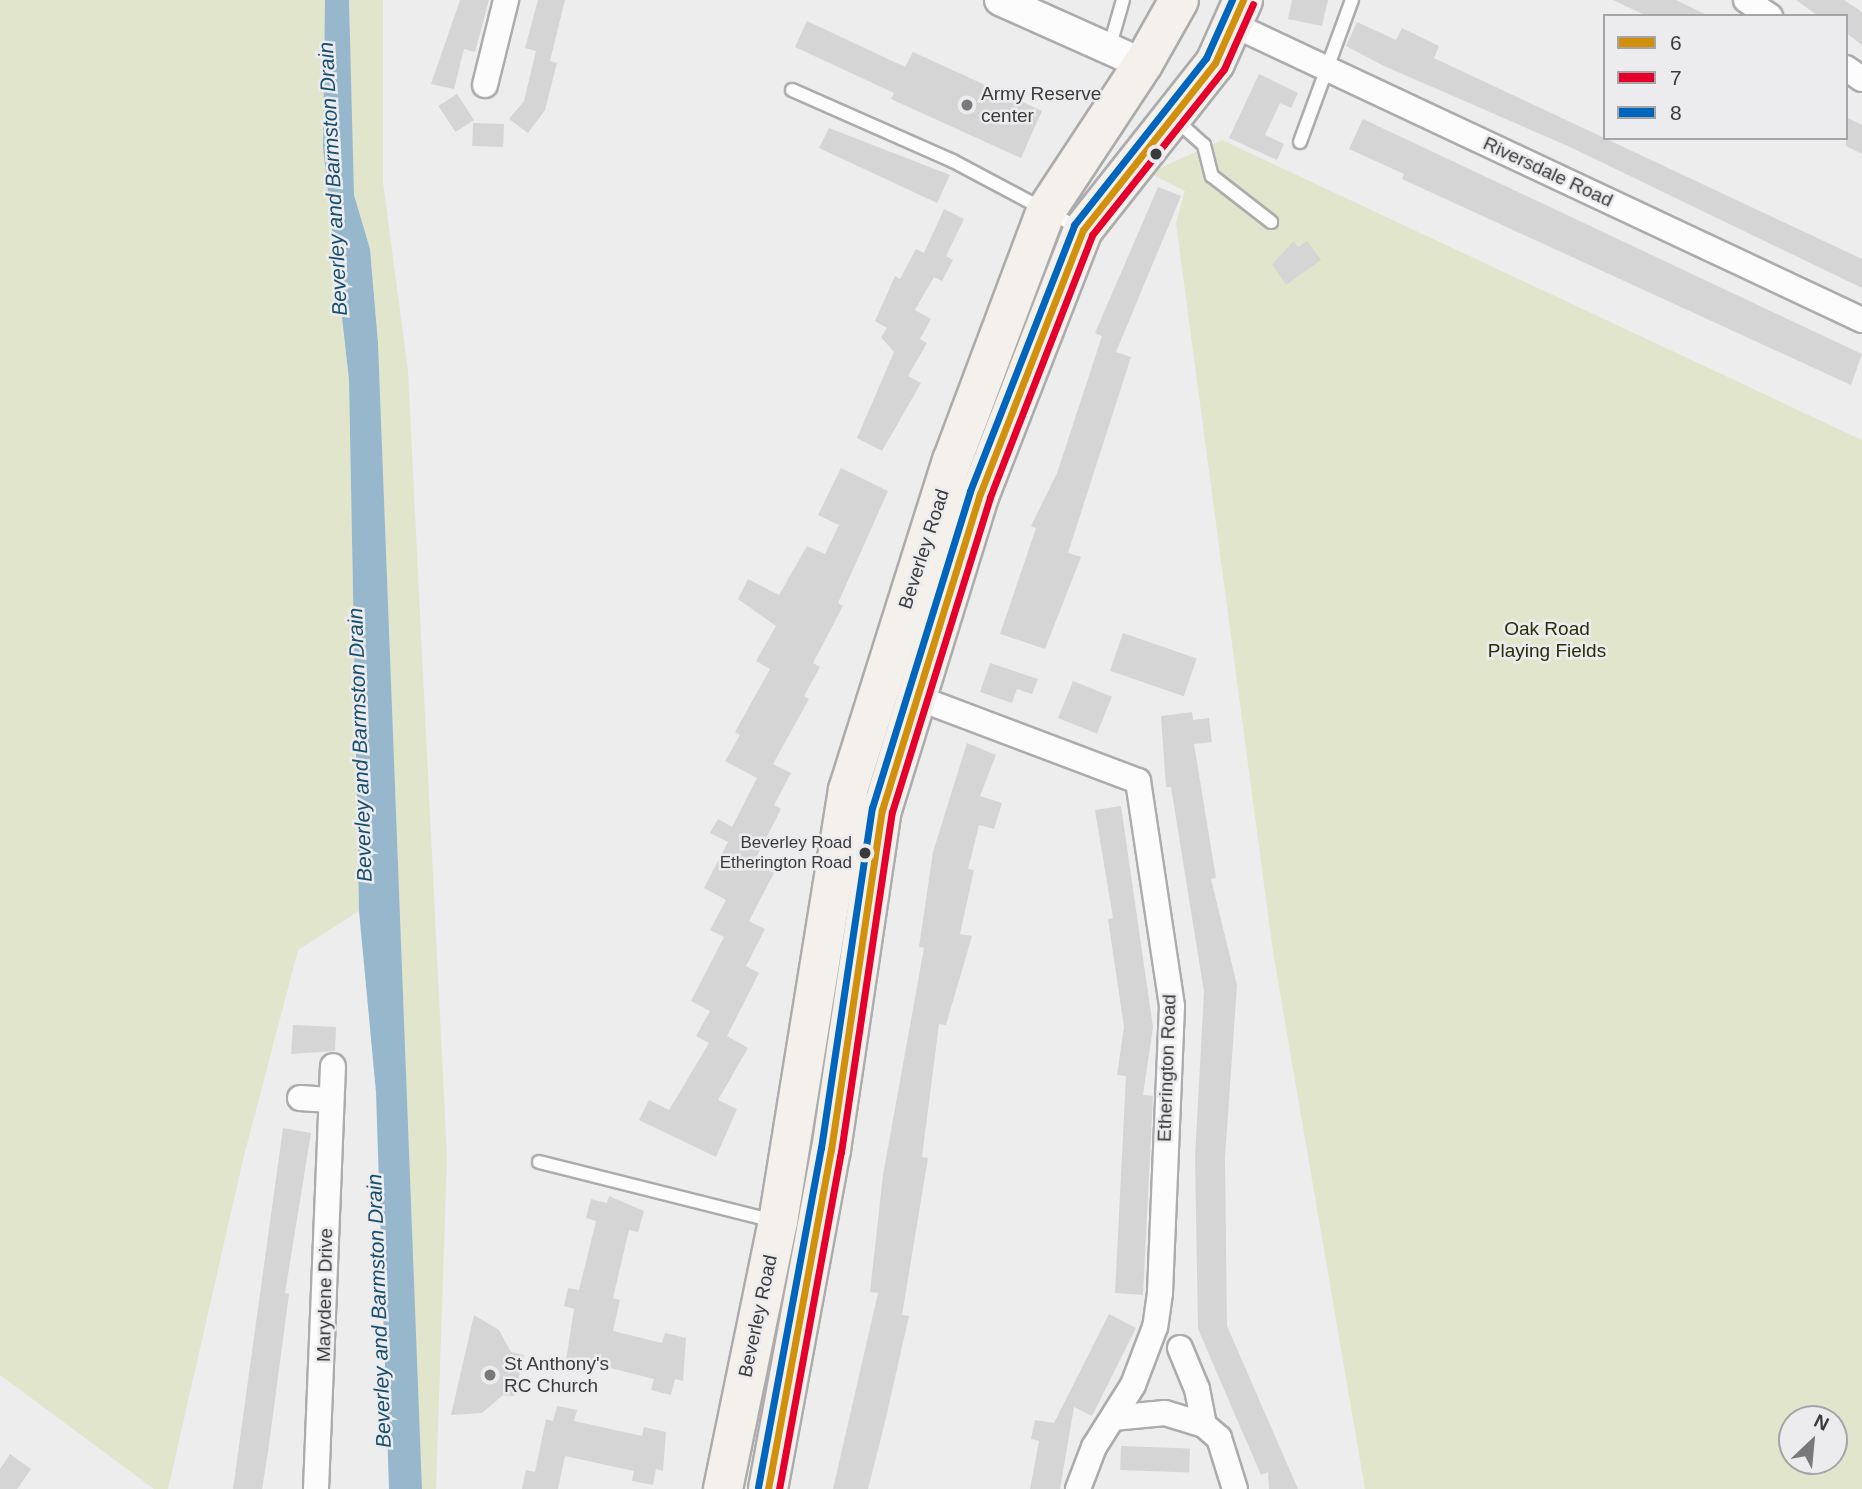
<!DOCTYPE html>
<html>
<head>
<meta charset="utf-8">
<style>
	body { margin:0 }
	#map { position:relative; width:1862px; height:1489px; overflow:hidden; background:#ededee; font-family:Helvetica,sans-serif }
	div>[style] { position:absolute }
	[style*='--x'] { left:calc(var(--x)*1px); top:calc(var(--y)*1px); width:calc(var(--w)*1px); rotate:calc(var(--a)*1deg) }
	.green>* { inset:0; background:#e1e5cc }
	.water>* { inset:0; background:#97b7cd }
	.building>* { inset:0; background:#d5d5d5; transform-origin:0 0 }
	.roads { filter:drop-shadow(2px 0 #acacad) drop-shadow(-2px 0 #acacad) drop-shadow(0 2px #acacad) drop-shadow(0 -2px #acacad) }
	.service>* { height:12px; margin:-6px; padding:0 6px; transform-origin:6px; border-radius:6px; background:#fcfcfc }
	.minor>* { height:24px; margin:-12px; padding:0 12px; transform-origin:12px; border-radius:12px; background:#fcfcfc }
	.tertiary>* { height:30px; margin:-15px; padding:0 15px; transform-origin:15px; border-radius:15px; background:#fcfcfc }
	.primary>* { height:38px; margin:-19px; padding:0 19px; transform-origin:19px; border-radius:19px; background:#f4f0ec }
	.bus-1>* { height:7px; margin:-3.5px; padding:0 3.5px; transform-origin:3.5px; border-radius:3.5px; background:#d1910c }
	.bus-2>* { height:7px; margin:-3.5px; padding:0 3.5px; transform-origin:3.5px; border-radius:3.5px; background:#e4002b }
	.bus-3>* { height:7px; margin:-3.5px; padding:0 3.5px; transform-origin:3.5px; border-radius:3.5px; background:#0065bd }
	.dots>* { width:19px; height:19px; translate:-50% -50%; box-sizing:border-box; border:4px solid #ececef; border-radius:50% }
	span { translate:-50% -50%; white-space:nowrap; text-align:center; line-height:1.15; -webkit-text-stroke:5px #ececef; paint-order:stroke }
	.bus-label { font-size:17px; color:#3b3b3c }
	.right { translate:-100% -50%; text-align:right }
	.poi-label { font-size:19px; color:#3b3b3c }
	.left { translate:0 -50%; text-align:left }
	.street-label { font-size:19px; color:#3b3b3c }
	.park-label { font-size:19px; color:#2a2e06 }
	.water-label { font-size:21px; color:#184f6f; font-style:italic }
	.legend { position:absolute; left:1603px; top:14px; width:245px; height:126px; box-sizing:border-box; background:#ececef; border:2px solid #a5a5a7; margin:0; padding:9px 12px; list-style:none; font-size:21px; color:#3b3b3c }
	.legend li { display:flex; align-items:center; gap:14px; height:35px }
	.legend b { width:35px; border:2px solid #a5a5a7 }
	.north { position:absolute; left:1778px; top:1405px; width:70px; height:70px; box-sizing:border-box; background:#ececef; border:2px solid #a5a5a7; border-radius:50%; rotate:26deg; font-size:19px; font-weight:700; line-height:28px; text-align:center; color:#3b3b3c }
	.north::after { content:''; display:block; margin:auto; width:24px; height:32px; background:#79797a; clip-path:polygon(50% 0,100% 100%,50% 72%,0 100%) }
</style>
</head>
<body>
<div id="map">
	<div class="green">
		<i style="clip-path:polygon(0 0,325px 0,323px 147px,349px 380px,359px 911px,298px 950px,243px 1160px,168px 1489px,154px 1489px,0 1375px)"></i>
		<i style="clip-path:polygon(349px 0,383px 0,383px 182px,408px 371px,447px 1157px,436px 1489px,422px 1489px,378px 343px,370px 249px,353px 192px)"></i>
		<i style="clip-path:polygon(evenodd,1222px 140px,1862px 440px,1862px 1489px,1365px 1489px,1273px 952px,1176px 223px,1185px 191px,1149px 173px,1222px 140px,1792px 1419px,1834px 1419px,1834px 1461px,1792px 1461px,1792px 1419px)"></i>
	</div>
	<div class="water">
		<i style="clip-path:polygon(325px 0,349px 0,354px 195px,370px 249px,378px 343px,422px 1489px,389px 1489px,376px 1092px,359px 911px,349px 380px,323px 147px)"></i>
	</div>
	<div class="building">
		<i style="clip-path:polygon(460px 0,489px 0,475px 52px,464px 49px,454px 89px,431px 84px)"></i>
		<i style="clip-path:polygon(538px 0,565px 0,550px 61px,557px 63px,545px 110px,528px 133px,509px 119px,524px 101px,536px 51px,525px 48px)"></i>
		<i style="clip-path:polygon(1292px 0,1328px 0,1322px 26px,1288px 19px)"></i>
		<i style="clip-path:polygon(1613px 0,1676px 0,1709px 16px,1647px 16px)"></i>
		<i style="clip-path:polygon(1796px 0,1844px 0,1862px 12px,1862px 45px,1846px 33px,1846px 16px,1818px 16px)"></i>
		<i style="clip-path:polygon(807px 21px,905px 67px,913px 52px,1042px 111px,1021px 158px,891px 99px,894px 93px,795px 47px)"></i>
		<i style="clip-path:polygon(1357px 22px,1396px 40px,1402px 28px,1439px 46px,1434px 58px,1862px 259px,1862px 288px,1570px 147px,1384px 66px,1346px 46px)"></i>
		<i style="clip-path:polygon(1259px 74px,1298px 93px,1291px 108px,1280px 103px,1265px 135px,1284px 144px,1277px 160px,1229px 138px)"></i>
		<i style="left:457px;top:94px;width:31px;height:22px;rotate:57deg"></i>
		<i style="clip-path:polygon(1846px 117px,1862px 125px,1862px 154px,1846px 146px)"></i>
		<i style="clip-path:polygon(1363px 119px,1862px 354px,1851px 385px,1402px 179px,1404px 174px,1349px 149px)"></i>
		<i style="left:473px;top:123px;width:31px;height:23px;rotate:2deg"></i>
		<i style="clip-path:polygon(829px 128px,950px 175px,937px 203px,819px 148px)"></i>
		<i style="clip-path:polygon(1158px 187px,1181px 196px,1116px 352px,1131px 357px,1068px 553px,1081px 557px,1045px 649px,1000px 634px,1036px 528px,1031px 526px,1057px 473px,1102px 336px,1095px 333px)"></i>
		<i style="clip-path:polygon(944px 209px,964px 219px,946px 256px,953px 260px,942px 281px,934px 277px,915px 310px,931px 319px,920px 339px,927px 343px,908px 376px,921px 383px,882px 451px,857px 438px,894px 352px,881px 337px,887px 328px,875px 321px,895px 276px,900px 279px,916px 249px,924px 253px)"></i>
		<i style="clip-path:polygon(1294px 241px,1298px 247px,1307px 241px,1321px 260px,1286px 285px,1272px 264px)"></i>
		<i style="clip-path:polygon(841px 468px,888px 491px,838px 603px,843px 606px,813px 663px,820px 667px,804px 696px,809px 699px,773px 764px,791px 773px,774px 805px,781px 809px,754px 862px,774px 873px,749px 921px,765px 929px,746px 966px,759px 973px,727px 1036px,748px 1048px,718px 1100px,737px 1109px,716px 1157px,639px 1120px,649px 1100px,669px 1110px,709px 1043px,696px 1036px,710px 1011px,691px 1001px,724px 937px,710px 930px,726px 900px,704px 888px,728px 842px,710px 833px,718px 819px,732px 827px,757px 778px,725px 761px,740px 735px,735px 732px,770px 669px,756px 661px,776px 626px,738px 599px,748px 579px,779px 595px,807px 546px,825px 554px,839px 525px,818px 515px)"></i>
		<i style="left:1123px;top:633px;width:78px;height:40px;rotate:19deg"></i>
		<i style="clip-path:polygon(990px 663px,1038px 679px,1032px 694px,1017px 689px,1012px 703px,980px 692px)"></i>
		<i style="left:1073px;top:681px;width:42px;height:40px;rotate:22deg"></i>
		<i style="clip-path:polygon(1192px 712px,1193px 720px,1209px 718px,1212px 742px,1194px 744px,1216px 878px,1211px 879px,1237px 985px,1225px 1158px,1227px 1326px,1298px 1489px,1269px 1489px,1268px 1472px,1261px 1475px,1198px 1329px,1195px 1157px,1204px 992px,1171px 787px,1166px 787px,1161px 716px)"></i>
		<i style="clip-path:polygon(967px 743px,996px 755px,980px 796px,1002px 803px,994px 829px,979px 825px,968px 869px,974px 870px,960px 934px,972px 936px,946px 1025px,939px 1024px,922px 1157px,928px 1158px,902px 1315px,909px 1316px,885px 1422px,868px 1489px,833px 1489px,878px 1293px,870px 1292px,883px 1175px,924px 948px,919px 947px,933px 852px)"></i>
		<i style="clip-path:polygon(1121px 806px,1153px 1027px,1143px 1095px,1153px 1096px,1143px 1295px,1115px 1293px,1126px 1076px,1117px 1075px,1124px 1027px,1108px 919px,1113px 918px,1095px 810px)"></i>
		<i style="clip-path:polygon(293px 1025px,336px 1027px,335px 1051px,291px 1054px)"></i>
		<i style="clip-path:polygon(283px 1128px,311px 1133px,285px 1293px,289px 1294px,268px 1452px,262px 1489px,233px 1489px)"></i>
		<i style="clip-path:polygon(609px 1196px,644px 1211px,638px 1232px,629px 1230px,613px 1298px,620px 1300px,613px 1331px,662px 1343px,665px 1333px,686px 1338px,683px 1381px,675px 1379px,671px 1395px,651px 1390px,654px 1379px,587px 1362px,585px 1372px,565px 1367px,574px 1309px,564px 1306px,568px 1288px,579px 1290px,596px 1221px,586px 1218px,591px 1199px,607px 1203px)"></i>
		<i style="clip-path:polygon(1109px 1314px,1136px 1328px,1092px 1416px,1074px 1407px,1060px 1489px,1030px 1489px,1039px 1441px,1031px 1439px,1035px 1420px,1054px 1423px)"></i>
		<i style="clip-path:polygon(474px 1315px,499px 1330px,511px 1352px,524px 1355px,514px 1396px,503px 1395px,482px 1413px,451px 1415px)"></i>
		<i style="clip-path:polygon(557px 1406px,577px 1410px,574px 1421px,642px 1436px,644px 1427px,666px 1432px,663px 1471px,656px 1469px,653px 1485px,632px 1481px,634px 1471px,565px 1456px,558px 1489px,522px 1489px,526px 1470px,535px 1472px,546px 1419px,553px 1421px)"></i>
		<i style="left:1121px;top:1446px;width:69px;height:24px;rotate:2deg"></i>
		<i style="clip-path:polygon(10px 1454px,31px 1469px,17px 1489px,0 1489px,0 1469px)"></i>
	</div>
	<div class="roads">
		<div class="service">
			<i style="--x:1109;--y:49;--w:51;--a:-74.1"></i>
			<i style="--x:792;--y:90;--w:176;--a:23.8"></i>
			<i style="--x:953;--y:161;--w:143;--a:28"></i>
			<i style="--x:1175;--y:119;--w:39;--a:42"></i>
			<i style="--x:1204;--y:145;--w:32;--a:76"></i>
			<i style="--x:1212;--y:176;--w:75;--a:37.9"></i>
			<i style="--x:1300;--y:142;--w:151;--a:-69.9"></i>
			<i style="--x:539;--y:1162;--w:242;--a:14.1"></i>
		</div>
		<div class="minor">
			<i style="--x:1746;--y:0;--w:29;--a:34"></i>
			<i style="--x:1234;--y:25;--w:694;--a:25.16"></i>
			<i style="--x:1846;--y:68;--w:19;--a:35"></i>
			<i style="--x:485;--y:85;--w:88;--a:-76.1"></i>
			<i style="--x:918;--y:698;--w:235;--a:20.7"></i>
			<i style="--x:1138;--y:781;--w:228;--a:81.4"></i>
			<i style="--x:1172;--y:1006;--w:287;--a:92.4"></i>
			<i style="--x:1160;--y:1293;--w:34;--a:98"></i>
			<i style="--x:1155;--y:1327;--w:62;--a:110.8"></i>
			<i style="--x:1133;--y:1385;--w:73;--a:122.2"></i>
			<i style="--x:1094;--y:1447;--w:45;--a:110.9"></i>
			<i style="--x:300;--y:1098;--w:30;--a:4"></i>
			<i style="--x:1180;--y:1348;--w:44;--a:67.5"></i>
			<i style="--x:1197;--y:1389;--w:37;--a:79"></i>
			<i style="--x:1113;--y:1418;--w:52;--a:-5.5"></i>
			<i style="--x:1165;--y:1413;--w:41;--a:17.1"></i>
			<i style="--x:1204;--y:1425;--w:20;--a:41"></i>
			<i style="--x:1219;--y:1438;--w:53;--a:72.6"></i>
			<i style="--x:316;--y:1489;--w:423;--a:-87.7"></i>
		</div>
		<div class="tertiary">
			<i style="--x:1000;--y:0;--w:157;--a:24.1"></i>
		</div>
		<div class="primary">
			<i style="--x:723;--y:1489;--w:273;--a:-78.4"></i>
			<i style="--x:778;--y:1222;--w:438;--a:-80.8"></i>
			<i style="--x:848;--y:790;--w:345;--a:-72.5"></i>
			<i style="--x:952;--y:461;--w:267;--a:-69.4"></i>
			<i style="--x:1046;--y:211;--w:176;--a:-56.6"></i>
			<i style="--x:1143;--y:64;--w:73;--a:-60.6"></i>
			<i style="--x:768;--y:1489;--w:345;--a:-79.5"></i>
			<i style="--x:831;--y:1150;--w:344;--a:-81.5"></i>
			<i style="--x:882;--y:810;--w:331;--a:-72.8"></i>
			<i style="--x:980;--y:494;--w:283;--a:-68.7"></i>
			<i style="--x:1083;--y:230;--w:213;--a:-51.7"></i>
			<i style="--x:1215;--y:63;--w:69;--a:-66"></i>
		</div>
	</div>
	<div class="bus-1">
		<i style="--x:768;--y:1489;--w:345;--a:-79.5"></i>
		<i style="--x:831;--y:1150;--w:344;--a:-81.5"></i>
		<i style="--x:882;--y:810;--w:331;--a:-72.8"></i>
		<i style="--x:980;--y:494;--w:283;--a:-68.7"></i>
		<i style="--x:1083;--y:230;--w:213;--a:-51.7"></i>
		<i style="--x:1215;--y:63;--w:69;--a:-66"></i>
	</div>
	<div class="bus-2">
		<i style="--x:779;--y:1489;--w:343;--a:-79.6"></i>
		<i style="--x:841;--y:1152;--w:344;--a:-81.5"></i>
		<i style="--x:892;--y:812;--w:330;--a:-72.7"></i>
		<i style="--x:990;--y:497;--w:281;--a:-68.7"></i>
		<i style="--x:1092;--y:235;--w:212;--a:-51.5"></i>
		<i style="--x:1224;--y:69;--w:71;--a:-66"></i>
	</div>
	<div class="bus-3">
		<i style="--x:758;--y:1487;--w:345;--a:-79.5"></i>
		<i style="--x:821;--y:1148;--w:344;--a:-81.5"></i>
		<i style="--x:872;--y:808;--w:332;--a:-72.8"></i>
		<i style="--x:970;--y:491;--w:286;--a:-68.6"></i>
		<i style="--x:1074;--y:225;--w:213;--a:-51.7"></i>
		<i style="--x:1206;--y:58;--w:64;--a:-65.9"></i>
	</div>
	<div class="dots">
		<i style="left:967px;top:105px;background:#79797a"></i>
		<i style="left:1156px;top:154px;background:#3b3b3c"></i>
		<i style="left:865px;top:853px;background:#3b3b3c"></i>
		<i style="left:490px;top:1375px;background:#79797a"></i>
	</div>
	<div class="bus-label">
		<span class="right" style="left:852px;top:853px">Beverley Road<br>Etherington Road</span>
	</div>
	<div class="poi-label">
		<span class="left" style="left:981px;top:105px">Army Reserve<br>center</span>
		<span class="left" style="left:504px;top:1375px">St Anthony's<br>RC Church</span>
	</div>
	<div class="street-label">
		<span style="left:1548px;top:172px;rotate:25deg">Riversdale Road</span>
		<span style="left:924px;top:549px;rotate:-72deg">Beverley Road</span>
		<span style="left:1167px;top:1068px;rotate:-88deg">Etherington Road</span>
		<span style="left:325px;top:1295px;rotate:-89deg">Marydene Drive</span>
		<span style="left:758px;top:1316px;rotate:-78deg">Beverley Road</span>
	</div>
	<div class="park-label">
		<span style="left:1547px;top:640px">Oak Road<br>Playing Fields</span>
	</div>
	<div class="water-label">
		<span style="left:333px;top:179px;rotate:-93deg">Beverley and Barmston Drain</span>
		<span style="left:360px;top:745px;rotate:-92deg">Beverley and Barmston Drain</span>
		<span style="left:379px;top:1311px;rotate:-92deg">Beverley and Barmston Drain</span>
	</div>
	<ul class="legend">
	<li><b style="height:9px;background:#d1910c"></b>6</li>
	<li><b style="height:9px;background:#e4002b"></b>7</li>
	<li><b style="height:9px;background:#0065bd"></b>8</li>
	</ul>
	<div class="north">N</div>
</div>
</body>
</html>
